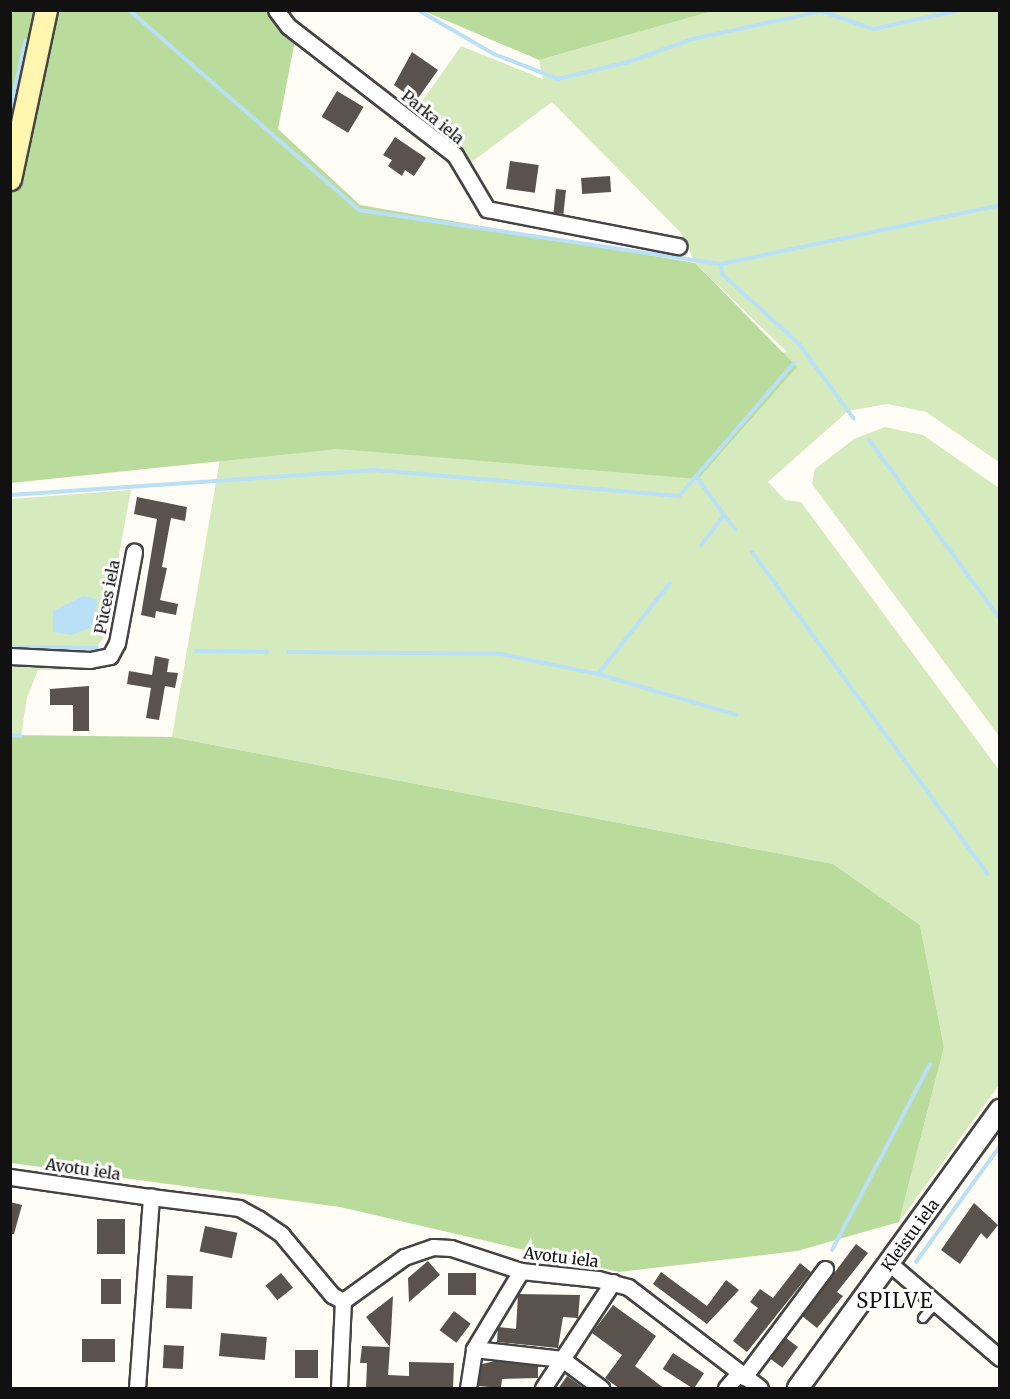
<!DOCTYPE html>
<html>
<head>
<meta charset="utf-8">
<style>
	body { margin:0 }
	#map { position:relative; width:1010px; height:1399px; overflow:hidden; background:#fffdf5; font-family:Merriweather,serif }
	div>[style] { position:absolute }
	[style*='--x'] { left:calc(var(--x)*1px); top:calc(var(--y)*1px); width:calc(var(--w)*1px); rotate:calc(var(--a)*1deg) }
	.green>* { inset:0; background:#d5ebbd }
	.forest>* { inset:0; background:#b9dc9c }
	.water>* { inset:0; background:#b9e0f7 }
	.stream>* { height:4px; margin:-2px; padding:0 2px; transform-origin:2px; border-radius:2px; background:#b9e0f7 }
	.building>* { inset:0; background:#5a524d; transform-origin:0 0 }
	.roads { filter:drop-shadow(2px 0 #444) drop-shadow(-2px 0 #444) drop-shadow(0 2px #444) drop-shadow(0 -2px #444) }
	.service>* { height:8px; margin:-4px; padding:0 4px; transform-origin:4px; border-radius:4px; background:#fff }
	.minor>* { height:15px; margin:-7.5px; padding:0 7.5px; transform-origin:7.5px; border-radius:7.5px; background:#fff }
	.tertiary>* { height:20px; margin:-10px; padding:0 10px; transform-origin:10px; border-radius:10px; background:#fff }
	.secondary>* { height:21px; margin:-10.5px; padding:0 10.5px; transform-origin:10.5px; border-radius:10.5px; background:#fff6b0 }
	span { translate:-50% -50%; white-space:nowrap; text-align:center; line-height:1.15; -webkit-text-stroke:6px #fff; paint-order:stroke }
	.street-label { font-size:16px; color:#111 }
	.quarter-label { font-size:20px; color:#111; letter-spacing:1.5px }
	.frame { position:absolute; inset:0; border:12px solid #111; pointer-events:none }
</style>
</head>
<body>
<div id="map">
	<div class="green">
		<i style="clip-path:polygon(713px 11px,999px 11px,999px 462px,926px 412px,887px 404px,848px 411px,768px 482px,785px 500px,801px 502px,999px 770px,999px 1085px,899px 1222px,944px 1047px,920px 925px,833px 864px,172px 737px,220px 459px,338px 449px,787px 352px,695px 263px,681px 233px,552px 102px,469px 164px,455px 144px,414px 113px,461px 46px,543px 79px,539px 60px)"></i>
		<i style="clip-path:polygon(885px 427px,923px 435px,999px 488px,999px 736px,812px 484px,815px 469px,854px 439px)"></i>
		<i style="clip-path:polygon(131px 490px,104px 637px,97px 647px,74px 646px,74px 670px,38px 670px,27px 698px,21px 736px,11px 735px,11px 499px)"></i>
	</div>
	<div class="forest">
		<i style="clip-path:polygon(10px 11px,268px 11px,295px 40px,278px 129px,360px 205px,695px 263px,797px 367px,698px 479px,338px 449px,11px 483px)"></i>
		<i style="clip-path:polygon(424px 11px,713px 11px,539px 60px)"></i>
		<i style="clip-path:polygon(11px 735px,172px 737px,833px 864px,920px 925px,944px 1047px,899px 1222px,797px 1251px,619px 1272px,340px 1207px,11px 1163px)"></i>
	</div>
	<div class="water">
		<i style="clip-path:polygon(83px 596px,97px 599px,95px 626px,72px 635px,53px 632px,53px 611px)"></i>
	</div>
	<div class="stream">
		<i style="--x:129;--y:10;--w:305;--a:41"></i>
		<i style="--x:359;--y:210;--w:366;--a:8.5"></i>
		<i style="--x:721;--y:264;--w:285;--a:-11.9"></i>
		<i style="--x:418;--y:10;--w:88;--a:30.1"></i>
		<i style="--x:494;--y:54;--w:69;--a:21.3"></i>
		<i style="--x:558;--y:79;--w:72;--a:-13.7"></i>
		<i style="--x:628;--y:62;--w:69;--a:-19.5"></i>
		<i style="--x:693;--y:39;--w:131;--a:-12.3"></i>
		<i style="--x:821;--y:11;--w:55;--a:19.1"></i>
		<i style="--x:873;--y:29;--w:89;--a:-12.3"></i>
		<i style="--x:10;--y:110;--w:71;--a:-77.7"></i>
		<i style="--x:721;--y:264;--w:10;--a:84"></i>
		<i style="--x:722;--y:274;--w:103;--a:42.2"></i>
		<i style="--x:798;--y:343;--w:94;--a:53.6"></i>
		<i style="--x:869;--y:440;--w:222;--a:53.8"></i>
		<i style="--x:696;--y:476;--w:48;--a:54.3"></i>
		<i style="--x:724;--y:515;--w:38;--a:127"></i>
		<i style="--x:10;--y:495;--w:366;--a:-3.9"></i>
		<i style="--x:375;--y:470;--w:305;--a:4.9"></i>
		<i style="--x:679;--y:496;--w:176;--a:-49.2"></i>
		<i style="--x:724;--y:515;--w:18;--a:52"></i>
		<i style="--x:752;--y:552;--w:399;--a:53.8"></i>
		<i style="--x:10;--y:647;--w:87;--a:0.7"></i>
		<i style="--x:196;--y:651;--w:71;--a:0.8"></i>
		<i style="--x:288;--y:652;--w:213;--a:0.5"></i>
		<i style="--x:501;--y:654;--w:99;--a:11.7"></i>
		<i style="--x:598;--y:674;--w:116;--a:-51.6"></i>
		<i style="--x:598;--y:674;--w:144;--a:16.5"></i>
		<i style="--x:10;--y:735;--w:11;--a:5"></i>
		<i style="--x:832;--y:1250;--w:210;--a:-62.2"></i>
		<i style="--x:916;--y:1262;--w:143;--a:-54.1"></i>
	</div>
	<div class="building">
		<i style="clip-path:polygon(412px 52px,438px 70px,416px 101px,394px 85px)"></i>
		<i style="left:337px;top:91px;width:31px;height:30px;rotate:31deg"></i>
		<i style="clip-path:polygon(395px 137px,426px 158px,414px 176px,405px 170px,402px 176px,388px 166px,392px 160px,383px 155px)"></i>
		<i style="left:510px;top:161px;width:29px;height:28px;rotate:8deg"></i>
		<i style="left:610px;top:176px;width:16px;height:29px;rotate:86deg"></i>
		<i style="left:556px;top:189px;width:10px;height:24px;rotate:6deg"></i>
		<i style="clip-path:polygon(137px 497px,187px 507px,185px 521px,171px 518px,162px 567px,167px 568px,160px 600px,178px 604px,176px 615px,156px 611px,155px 618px,141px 615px,157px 519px,134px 514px)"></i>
		<i style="clip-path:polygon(155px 656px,169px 659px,167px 672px,178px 673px,175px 688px,165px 686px,159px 720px,146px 718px,151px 688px,127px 684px,129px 671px,152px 675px)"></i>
		<i style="clip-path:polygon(89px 686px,89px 731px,73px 731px,73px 705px,50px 705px,50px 689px)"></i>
		<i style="clip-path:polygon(10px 1202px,22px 1205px,14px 1234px,10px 1234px)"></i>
		<i style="clip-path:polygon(974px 1203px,998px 1225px,987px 1239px,981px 1233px,960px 1264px,941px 1250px)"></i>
		<i style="left:97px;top:1219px;width:28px;height:35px"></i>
		<i style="left:205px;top:1226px;width:33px;height:26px;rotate:12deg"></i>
		<i style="clip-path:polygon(856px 1244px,868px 1253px,837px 1292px,843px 1296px,817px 1328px,802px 1316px)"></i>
		<i style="clip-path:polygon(428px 1261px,440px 1275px,409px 1302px,408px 1278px)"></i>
		<i style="clip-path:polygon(800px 1263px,811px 1272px,747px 1352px,733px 1341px,758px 1308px,750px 1302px,760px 1289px,773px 1298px)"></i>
		<i style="clip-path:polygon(661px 1272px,707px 1306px,726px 1280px,739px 1290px,707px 1324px,653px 1284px)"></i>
		<i style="left:281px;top:1273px;width:19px;height:20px;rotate:51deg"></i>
		<i style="left:448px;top:1273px;width:28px;height:22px"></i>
		<i style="left:167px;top:1275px;width:26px;height:33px;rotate:2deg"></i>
		<i style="left:101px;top:1279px;width:20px;height:25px"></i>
		<i style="clip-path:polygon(518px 1294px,580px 1295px,578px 1318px,563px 1317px,558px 1348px,497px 1342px,498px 1327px,516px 1329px)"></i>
		<i style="clip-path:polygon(393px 1296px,391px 1333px,390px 1347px,366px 1317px)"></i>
		<i style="clip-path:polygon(613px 1305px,656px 1336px,635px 1366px,665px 1389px,620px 1389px,605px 1378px,622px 1355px,592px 1333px)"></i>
		<i style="left:454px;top:1311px;width:21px;height:24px;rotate:37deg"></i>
		<i style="left:221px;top:1333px;width:46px;height:23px;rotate:5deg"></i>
		<i style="left:786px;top:1338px;width:15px;height:26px;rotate:37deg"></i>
		<i style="left:82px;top:1339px;width:33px;height:23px"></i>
		<i style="left:164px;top:1345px;width:20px;height:23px;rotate:3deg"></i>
		<i style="clip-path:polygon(362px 1346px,390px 1347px,388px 1375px,409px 1376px,409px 1362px,454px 1363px,453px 1389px,366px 1389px,367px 1363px,360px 1363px)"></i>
		<i style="left:295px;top:1350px;width:23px;height:28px"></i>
		<i style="left:673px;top:1353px;width:37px;height:19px;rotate:33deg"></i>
		<i style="clip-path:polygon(495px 1361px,538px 1366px,538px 1378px,502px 1379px,501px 1388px,478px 1386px,482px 1364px)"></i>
		<i style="clip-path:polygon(567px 1376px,585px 1389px,558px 1389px)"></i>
	</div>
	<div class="roads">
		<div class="service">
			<i style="--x:923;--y:1318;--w:20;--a:-49"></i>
		</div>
		<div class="minor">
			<i style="--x:276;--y:10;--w:20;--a:53"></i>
			<i style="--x:288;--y:26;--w:211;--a:37.7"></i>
			<i style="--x:455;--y:155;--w:63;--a:59.3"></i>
			<i style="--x:487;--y:209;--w:195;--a:11"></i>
			<i style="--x:10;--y:656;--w:80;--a:2.9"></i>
			<i style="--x:90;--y:660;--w:20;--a:-11"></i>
			<i style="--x:110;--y:656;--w:15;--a:-62"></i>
			<i style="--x:117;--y:643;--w:93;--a:-79.4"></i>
			<i style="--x:10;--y:1177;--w:142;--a:8.1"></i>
			<i style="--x:889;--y:1263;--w:146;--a:40.6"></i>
			<i style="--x:474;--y:1349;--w:91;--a:-58.9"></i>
			<i style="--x:744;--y:1377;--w:135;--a:-53.1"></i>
			<i style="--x:137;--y:1388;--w:192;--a:-85.8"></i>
			<i style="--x:151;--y:1197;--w:89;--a:7.1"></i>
			<i style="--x:239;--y:1208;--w:23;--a:29"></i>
			<i style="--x:259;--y:1219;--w:27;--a:34"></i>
			<i style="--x:281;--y:1234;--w:80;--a:50.1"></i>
			<i style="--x:332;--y:1295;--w:13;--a:29"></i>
			<i style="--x:339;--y:1388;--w:87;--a:-87.4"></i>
			<i style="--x:343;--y:1301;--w:75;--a:-35.8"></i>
			<i style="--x:404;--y:1257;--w:31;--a:-19"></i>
			<i style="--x:433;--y:1247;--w:18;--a:3"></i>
			<i style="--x:451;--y:1248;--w:74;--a:18.2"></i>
			<i style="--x:521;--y:1271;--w:77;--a:5.9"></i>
			<i style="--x:598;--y:1279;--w:31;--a:15"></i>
			<i style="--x:628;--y:1287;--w:166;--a:37.4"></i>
			<i style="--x:468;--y:1388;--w:39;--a:-81"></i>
			<i style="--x:474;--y:1349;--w:89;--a:6.5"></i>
			<i style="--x:562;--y:1359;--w:49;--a:36.6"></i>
			<i style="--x:543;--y:1388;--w:127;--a:-56.6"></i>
			<i style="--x:726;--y:1388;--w:20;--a:-49"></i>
		</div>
		<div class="tertiary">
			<i style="--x:798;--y:1388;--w:344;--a:-54"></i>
		</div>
		<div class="secondary">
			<i style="--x:10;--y:179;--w:173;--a:-78"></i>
		</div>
	</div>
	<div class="street-label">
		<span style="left:433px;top:117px;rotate:39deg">Parka iela</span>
		<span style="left:107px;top:597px;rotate:-79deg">Pūces iela</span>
		<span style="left:83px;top:1169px;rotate:8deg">Avotu iela</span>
		<span style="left:910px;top:1235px;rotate:-54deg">Kleistu iela</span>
		<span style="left:561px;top:1257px;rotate:7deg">Avotu iela</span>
	</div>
	<div class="quarter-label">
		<span style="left:895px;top:1300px">SPILVE</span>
	</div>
	<div class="frame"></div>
</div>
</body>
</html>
